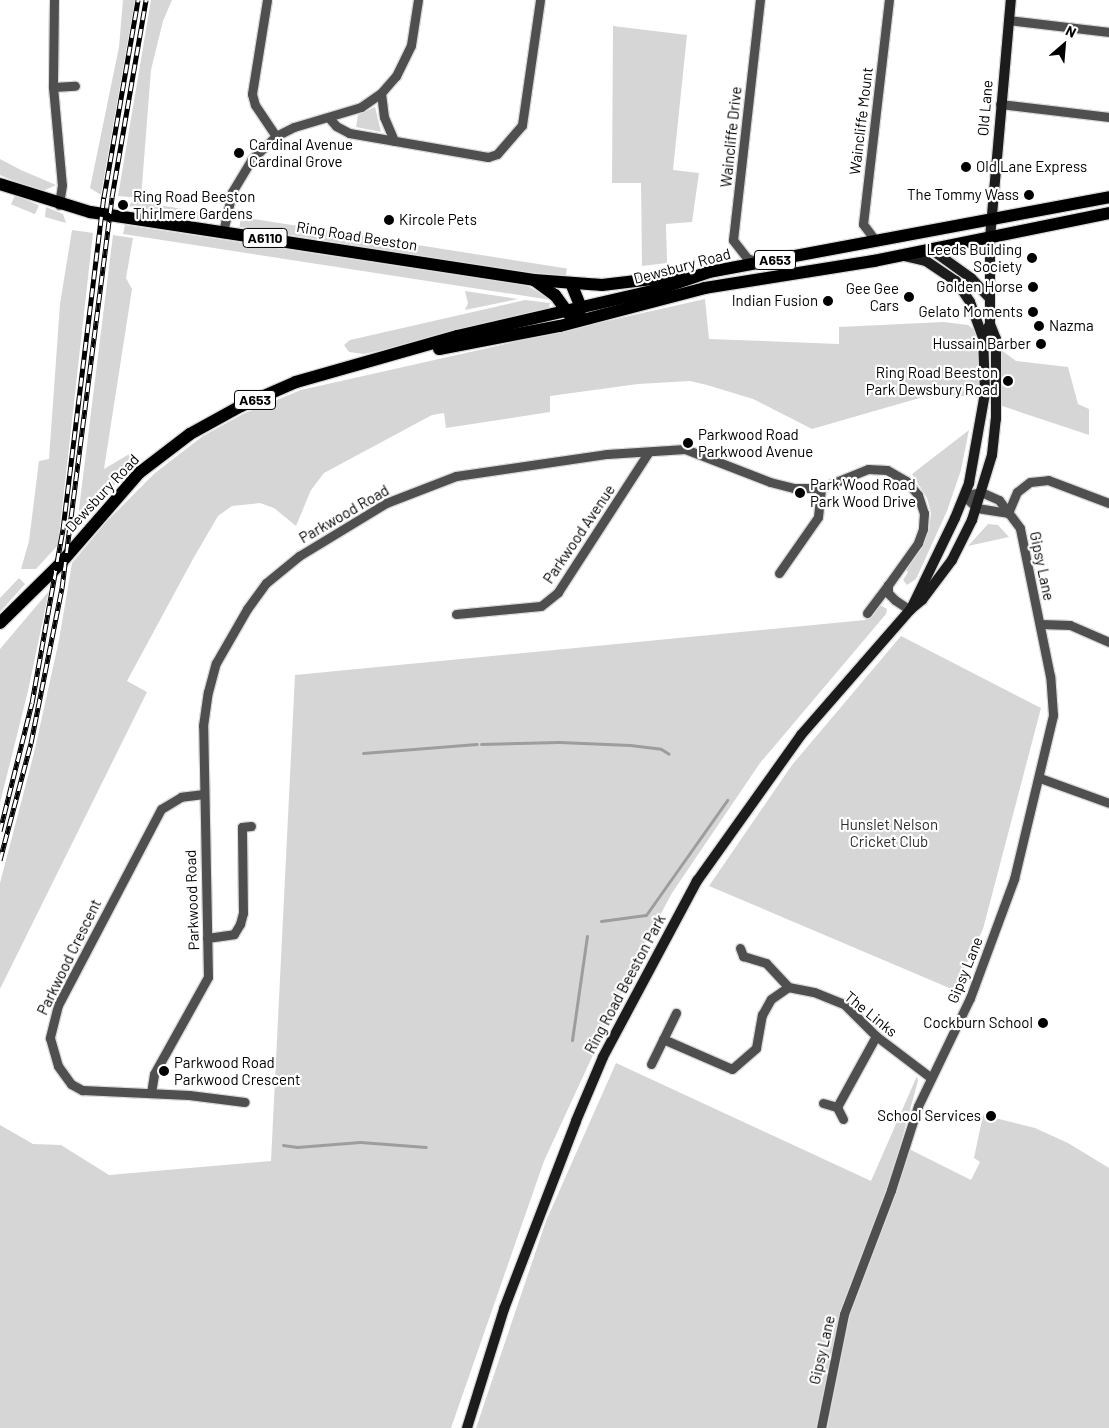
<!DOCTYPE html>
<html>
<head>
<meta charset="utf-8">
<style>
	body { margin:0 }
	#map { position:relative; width:1109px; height:1428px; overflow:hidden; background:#fff; font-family:Barlow,sans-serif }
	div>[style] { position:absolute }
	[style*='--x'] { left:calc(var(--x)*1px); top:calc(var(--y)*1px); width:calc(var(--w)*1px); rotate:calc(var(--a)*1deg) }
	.green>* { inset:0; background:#d6d6d6; transform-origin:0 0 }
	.stream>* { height:3px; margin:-1.5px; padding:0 1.5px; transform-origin:1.5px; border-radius:1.5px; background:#9d9d9d }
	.roads { filter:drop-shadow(1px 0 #dbdbdb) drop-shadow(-1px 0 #dbdbdb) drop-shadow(0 1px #dbdbdb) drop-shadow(0 -1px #dbdbdb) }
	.street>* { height:9px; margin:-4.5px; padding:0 4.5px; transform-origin:4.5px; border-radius:4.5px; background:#4f4f4f }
	.secondary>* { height:10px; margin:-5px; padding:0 5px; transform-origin:5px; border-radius:5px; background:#1c1c1c }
	.primary>* { height:12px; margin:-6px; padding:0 6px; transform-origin:6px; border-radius:6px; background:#000 }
	.rail>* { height:5px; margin-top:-2.5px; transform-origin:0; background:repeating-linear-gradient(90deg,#fff 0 9px,#000 0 18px); box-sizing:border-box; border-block:1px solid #000 }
	.dots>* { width:14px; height:14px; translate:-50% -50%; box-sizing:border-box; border:2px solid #fff; border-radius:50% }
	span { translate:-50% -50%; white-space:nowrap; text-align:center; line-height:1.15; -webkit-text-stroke:4.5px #fff; paint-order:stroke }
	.shield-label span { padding:1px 4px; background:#fff; border:1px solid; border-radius:4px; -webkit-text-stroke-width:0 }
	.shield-label { font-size:14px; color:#000; font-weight:700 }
	.street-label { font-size:15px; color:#000 }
	.poi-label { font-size:15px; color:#000 }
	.left { translate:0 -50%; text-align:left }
	.right { translate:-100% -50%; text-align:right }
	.park-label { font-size:15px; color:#2d2d2d }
	.north { position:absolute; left:1039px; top:20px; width:50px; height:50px; -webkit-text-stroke:4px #fff; paint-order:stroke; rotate:27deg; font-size:14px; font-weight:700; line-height:20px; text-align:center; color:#000 }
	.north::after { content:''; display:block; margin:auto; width:18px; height:22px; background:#000; clip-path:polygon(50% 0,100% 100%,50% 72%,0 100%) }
</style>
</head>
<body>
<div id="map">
	<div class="green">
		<i style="clip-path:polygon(123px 0,135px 0,101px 195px,90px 188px,119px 47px)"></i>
		<i style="clip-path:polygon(151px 0,172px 0,163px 21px,151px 70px,141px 198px,118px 196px)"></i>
		<i style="clip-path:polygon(613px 26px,687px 35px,673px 170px,699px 173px,692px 222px,666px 224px,667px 263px,642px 266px,641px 183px,612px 183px)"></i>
		<i style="clip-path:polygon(375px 107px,381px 132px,356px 127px,358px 115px)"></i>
		<i style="clip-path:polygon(0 159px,21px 170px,56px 185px,41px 192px,0 175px)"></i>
		<i style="left:15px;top:195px;width:26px;height:10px;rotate:23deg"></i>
		<i style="clip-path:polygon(133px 201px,208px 213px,206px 221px,128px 206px)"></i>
		<i style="clip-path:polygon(46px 207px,63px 214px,66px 223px,45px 217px)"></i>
		<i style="left:241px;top:217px;width:330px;height:10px;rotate:9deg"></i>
		<i style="clip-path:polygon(125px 225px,528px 286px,551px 300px,123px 234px)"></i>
		<i style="clip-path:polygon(72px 230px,93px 233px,58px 545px,36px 569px,21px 569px,29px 541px,39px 461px,49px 459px,60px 304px)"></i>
		<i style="clip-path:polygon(113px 235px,133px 238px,126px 278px,132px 289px,104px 469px,131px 453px,136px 462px,77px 525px)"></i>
		<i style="clip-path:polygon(465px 291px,518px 299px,465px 310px,468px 303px)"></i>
		<i style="clip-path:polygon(705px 299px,709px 339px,839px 344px,839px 327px,944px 322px,968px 325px,1016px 361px,1068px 367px,1078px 404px,1089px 409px,1089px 435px,972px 396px,923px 397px,812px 429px,753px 399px,707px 385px,690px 381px,638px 384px,550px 396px,550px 412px,446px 428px,444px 413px,432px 415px,324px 473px,311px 490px,296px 526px,274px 508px,260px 503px,232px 506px,218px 516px,193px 559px,127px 681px,147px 692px,0 989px,0 883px,34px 753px,59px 640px,72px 563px,107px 521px,155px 473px,203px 436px,243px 414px,301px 390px)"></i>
		<i style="clip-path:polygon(525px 300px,550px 303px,549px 307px,545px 313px,364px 354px,349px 352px,344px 345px,350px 340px)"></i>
		<i style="clip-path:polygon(969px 430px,961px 470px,947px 511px,916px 579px,907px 585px,903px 580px,908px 572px,905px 569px,922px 547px,929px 529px,931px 513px,927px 498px,912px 474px)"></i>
		<i style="clip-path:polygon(988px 524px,998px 525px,1009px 537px,968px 546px)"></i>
		<i style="clip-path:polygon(19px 578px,25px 584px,0 612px,0 598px)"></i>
		<i style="clip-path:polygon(49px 591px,28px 691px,0 803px,0 649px)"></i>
		<i style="clip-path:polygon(880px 605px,887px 609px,886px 614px,760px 763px,672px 893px,642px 949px,544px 1161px,451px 1428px,0 1428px,0 1125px,33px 1144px,61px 1145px,109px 1175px,271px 1161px,295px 675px,865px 620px)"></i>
		<i style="clip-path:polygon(901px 636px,1041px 708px,983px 929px,954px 990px,709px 886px,792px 765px)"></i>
		<i style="clip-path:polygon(616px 1063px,871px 1181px,917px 1076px,918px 1081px,888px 1189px,895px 1192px,909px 1149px,971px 1180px,980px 1162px,974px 1158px,983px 1115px,1035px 1128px,1068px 1143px,1109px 1168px,1109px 1428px,476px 1428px,546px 1221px)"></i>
	</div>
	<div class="stream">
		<i style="--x:481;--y:744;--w:78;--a:-1.5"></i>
		<i style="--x:559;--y:742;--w:71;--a:2.4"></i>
		<i style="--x:630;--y:745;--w:31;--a:7"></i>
		<i style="--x:661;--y:749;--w:9;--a:32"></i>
		<i style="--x:363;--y:753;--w:114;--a:-4.5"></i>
		<i style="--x:601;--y:921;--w:45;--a:-7.6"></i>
		<i style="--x:646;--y:915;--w:141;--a:-54.8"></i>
		<i style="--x:572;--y:1040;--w:105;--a:-81.8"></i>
		<i style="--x:283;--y:1145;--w:14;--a:8"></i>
		<i style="--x:297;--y:1147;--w:63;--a:-4.5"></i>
		<i style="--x:360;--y:1142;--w:66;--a:4.3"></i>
	</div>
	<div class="roads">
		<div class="street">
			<i style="--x:54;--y:0;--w:87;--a:90.7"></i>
			<i style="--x:53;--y:87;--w:98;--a:84.8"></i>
			<i style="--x:62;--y:185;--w:20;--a:99"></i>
			<i style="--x:267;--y:0;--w:95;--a:99.1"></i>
			<i style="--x:252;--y:94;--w:11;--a:75"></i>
			<i style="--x:255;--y:105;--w:37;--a:56"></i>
			<i style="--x:1008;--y:20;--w:102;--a:6.8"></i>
			<i style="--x:53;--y:87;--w:22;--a:-3"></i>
			<i style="--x:381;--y:93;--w:24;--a:83"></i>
			<i style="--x:384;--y:117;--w:26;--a:67"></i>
			<i style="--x:1000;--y:104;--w:110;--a:6.8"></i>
			<i style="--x:330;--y:119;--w:9;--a:49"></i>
			<i style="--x:336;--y:126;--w:15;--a:28"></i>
			<i style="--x:349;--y:133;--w:141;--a:9.8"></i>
			<i style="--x:488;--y:157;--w:9;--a:-18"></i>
			<i style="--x:497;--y:154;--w:38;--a:-49"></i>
			<i style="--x:522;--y:125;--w:126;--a:-81.8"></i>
			<i style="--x:223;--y:232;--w:41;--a:-77.3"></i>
			<i style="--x:232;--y:192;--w:37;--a:-59"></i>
			<i style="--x:251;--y:160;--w:35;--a:-44"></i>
			<i style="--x:276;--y:136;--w:20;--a:-27"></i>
			<i style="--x:294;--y:127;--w:70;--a:-16.6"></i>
			<i style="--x:361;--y:107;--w:24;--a:-35"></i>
			<i style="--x:381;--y:93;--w:23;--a:-49"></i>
			<i style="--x:396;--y:76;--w:34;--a:-64"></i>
			<i style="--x:411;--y:45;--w:46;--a:-81.2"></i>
			<i style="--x:875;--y:240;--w:20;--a:-127"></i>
			<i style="--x:863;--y:224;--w:226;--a:-83.4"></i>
			<i style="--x:759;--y:262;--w:13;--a:-162"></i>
			<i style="--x:747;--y:258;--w:23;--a:-128"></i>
			<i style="--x:733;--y:240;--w:242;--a:-83.6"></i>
			<i style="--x:964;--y:496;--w:18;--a:43"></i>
			<i style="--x:977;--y:508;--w:31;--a:9"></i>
			<i style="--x:1008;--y:513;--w:23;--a:-67"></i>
			<i style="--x:1017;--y:492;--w:16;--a:-38"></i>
			<i style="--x:1030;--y:482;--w:18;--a:-6"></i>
			<i style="--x:1048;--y:480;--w:65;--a:20.7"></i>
			<i style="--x:779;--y:573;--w:68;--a:-55.1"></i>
			<i style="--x:818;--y:517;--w:29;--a:-84"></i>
			<i style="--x:867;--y:613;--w:35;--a:-53"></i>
			<i style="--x:456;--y:614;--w:85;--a:-5.4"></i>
			<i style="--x:541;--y:606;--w:22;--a:-39"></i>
			<i style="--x:558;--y:592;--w:166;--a:-57.1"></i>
			<i style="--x:1041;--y:624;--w:29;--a:2"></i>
			<i style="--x:1070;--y:625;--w:43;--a:23.6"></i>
			<i style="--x:1040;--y:778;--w:73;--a:19.9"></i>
			<i style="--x:204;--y:794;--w:23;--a:173"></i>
			<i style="--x:181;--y:797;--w:23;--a:149"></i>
			<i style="--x:161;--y:809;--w:221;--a:117.7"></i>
			<i style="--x:58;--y:1005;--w:34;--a:104"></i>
			<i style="--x:50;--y:1038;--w:29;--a:74"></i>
			<i style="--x:58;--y:1066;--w:22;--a:54"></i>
			<i style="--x:71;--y:1084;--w:13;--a:29"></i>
			<i style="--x:82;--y:1090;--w:107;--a:2.7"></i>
			<i style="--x:189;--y:1095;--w:56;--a:7.1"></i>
			<i style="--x:207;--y:938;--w:27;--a:-8"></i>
			<i style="--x:234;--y:934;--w:12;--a:-59"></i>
			<i style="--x:240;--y:924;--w:11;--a:-75"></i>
			<i style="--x:243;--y:913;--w:86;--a:-90.7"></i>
			<i style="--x:242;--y:827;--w:9;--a:-6"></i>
			<i style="--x:740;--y:948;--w:9;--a:69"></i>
			<i style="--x:743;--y:956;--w:24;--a:17"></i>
			<i style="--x:766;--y:963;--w:33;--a:47"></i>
			<i style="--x:663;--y:1039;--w:75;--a:23.5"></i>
			<i style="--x:732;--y:1069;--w:32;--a:-41"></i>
			<i style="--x:756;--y:1048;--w:34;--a:-80"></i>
			<i style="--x:762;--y:1015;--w:18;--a:-61"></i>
			<i style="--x:771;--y:999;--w:21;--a:-35"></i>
			<i style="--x:788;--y:987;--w:26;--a:11"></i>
			<i style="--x:814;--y:992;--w:32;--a:22"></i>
			<i style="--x:844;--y:1004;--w:45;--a:45"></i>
			<i style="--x:876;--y:1036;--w:68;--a:37.2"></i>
			<i style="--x:651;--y:1064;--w:57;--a:-63.9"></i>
			<i style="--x:151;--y:1093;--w:19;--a:-81"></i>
			<i style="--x:154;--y:1074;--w:111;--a:-60.9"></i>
			<i style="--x:208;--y:977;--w:251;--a:-91.1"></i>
			<i style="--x:203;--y:726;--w:34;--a:-82"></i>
			<i style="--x:208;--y:692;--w:30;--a:-75"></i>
			<i style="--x:216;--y:663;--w:62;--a:-60.1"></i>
			<i style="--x:247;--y:609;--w:32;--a:-54"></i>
			<i style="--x:266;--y:583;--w:43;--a:-39.3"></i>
			<i style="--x:299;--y:556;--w:102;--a:-31.3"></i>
			<i style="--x:386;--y:503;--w:75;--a:-21.1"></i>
			<i style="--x:456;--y:476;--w:153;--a:-8.3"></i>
			<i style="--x:607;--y:454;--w:78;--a:-3.7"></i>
			<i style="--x:685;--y:449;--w:91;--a:21.2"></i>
			<i style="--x:770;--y:482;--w:25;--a:14"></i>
			<i style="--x:794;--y:488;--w:27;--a:0"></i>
			<i style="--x:821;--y:488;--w:51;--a:-22"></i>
			<i style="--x:868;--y:469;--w:19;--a:3"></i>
			<i style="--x:887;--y:470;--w:22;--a:30"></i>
			<i style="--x:906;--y:481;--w:18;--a:49"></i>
			<i style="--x:918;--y:495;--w:19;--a:72"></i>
			<i style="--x:924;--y:513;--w:16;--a:94"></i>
			<i style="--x:923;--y:529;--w:15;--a:110"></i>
			<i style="--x:918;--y:543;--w:52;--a:125.5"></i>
			<i style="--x:888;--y:585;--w:8;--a:90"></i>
			<i style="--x:888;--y:593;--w:10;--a:45"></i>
			<i style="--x:895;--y:600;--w:18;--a:34"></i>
			<i style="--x:823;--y:1103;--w:15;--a:16"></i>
			<i style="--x:843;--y:1119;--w:13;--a:-117"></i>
			<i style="--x:837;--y:1107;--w:81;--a:-61.2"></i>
			<i style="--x:821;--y:1428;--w:116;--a:-78.6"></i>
			<i style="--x:844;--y:1314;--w:133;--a:-69.2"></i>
			<i style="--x:891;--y:1190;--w:88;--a:-72.2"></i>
			<i style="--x:918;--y:1106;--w:120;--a:-64.3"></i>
			<i style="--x:970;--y:998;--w:127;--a:-69.7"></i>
			<i style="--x:1014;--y:879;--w:169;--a:-76.6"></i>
			<i style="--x:1053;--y:715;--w:39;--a:-94"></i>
			<i style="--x:1050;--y:676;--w:151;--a:-101.5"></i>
			<i style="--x:1020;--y:528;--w:35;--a:-127"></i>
			<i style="--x:999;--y:500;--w:20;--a:-156"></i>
			<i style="--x:981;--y:492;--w:17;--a:167"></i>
		</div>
		<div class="secondary">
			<i style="--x:932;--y:250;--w:48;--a:35.7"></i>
			<i style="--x:971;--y:278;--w:26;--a:47"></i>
			<i style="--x:904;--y:256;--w:23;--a:13"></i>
			<i style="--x:926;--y:261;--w:36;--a:34"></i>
			<i style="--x:956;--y:281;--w:25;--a:56"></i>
			<i style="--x:970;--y:302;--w:37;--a:70"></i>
			<i style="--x:911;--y:609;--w:101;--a:-64.2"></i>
			<i style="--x:955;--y:518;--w:38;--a:-68"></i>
			<i style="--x:969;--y:483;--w:91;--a:-79.9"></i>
			<i style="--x:985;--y:393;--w:56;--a:-92"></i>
			<i style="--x:983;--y:337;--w:15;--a:-62"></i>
			<i style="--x:467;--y:1428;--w:125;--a:-72.7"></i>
			<i style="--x:504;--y:1309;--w:201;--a:-69"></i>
			<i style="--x:576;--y:1121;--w:69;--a:-67.1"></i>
			<i style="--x:603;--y:1057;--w:200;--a:-61.9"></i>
			<i style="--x:697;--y:881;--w:179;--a:-54.5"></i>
			<i style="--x:801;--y:735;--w:166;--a:-48.9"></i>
			<i style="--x:910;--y:610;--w:16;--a:-40"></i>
			<i style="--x:922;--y:600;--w:50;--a:-53.1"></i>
			<i style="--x:952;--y:560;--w:45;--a:-63.4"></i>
			<i style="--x:972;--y:520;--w:68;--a:-72.9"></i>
			<i style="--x:992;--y:455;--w:36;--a:-84"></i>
			<i style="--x:996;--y:419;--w:80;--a:-90"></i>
			<i style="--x:996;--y:339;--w:16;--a:-112"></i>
			<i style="--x:990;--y:324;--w:86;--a:-90"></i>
			<i style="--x:990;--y:238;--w:239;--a:-85"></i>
		</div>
		<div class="primary">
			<i style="--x:0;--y:184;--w:94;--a:17.3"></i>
			<i style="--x:90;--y:212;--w:449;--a:8.7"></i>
			<i style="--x:534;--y:280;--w:68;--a:4.2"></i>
			<i style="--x:602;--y:285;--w:78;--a:-6.7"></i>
			<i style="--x:534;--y:280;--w:26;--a:36"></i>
			<i style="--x:555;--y:295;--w:26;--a:54"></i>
			<i style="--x:571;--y:283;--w:27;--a:68"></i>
			<i style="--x:581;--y:308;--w:8;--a:113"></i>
			<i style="--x:439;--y:349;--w:123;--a:-10.8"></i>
			<i style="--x:560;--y:326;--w:150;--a:-14.7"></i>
			<i style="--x:705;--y:288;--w:171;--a:-9.1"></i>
			<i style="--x:874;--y:261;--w:240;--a:-11.5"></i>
			<i style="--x:0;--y:623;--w:84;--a:-44.5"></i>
			<i style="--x:60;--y:564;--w:121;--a:-49"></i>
			<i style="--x:139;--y:473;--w:64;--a:-37.4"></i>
			<i style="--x:190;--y:434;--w:58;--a:-28.8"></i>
			<i style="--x:241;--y:406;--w:60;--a:-23.6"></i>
			<i style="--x:296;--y:382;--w:167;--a:-15.9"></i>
			<i style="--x:457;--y:336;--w:204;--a:-13"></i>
			<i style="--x:656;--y:290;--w:56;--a:-18.8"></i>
			<i style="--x:709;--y:272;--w:407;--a:-10.6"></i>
		</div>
	</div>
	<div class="rail">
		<i style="--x:0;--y:831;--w:132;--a:-76"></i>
		<i style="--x:32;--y:703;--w:177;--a:-79.9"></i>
		<i style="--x:63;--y:529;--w:335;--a:-83"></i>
		<i style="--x:104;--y:197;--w:200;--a:-80.2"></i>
		<i style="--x:0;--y:860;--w:121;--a:-75.2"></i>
		<i style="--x:31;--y:743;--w:158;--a:-78.7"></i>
		<i style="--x:62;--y:588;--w:394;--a:-82.7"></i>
		<i style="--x:112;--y:197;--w:200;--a:-80.2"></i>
	</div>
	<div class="dots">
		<i style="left:239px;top:153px;background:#000"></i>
		<i style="left:966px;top:167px;background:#000"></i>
		<i style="left:1029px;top:195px;background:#000"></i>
		<i style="left:123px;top:205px;background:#000"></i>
		<i style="left:389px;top:220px;background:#000"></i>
		<i style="left:1032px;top:258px;background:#000"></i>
		<i style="left:1033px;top:287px;background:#000"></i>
		<i style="left:909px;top:297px;background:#000"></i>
		<i style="left:828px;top:301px;background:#000"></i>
		<i style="left:1033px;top:312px;background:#000"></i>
		<i style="left:1039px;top:326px;background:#000"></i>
		<i style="left:1041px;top:344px;background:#000"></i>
		<i style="left:1008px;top:381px;background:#000"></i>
		<i style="left:688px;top:443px;background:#000"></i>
		<i style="left:800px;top:493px;background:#000"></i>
		<i style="left:1043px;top:1023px;background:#000"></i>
		<i style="left:164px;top:1071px;background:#000"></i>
		<i style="left:991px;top:1116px;background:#000"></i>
	</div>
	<div class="shield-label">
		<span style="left:265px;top:238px">A6110</span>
		<span style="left:775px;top:260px">A653</span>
		<span style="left:255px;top:400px">A653</span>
	</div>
	<div class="street-label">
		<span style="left:985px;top:108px;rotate:-85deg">Old Lane</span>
		<span style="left:861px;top:121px;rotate:-83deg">Waincliffe Mount</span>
		<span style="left:731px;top:137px;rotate:-84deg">Waincliffe Drive</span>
		<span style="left:357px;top:236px;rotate:9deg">Ring Road Beeston</span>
		<span style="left:682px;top:266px;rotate:-15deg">Dewsbury Road</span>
		<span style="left:102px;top:493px;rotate:-47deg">Dewsbury Road</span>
		<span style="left:344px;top:514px;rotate:-30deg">Parkwood Road</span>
		<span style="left:579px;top:534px;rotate:-56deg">Parkwood Avenue</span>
		<span style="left:1042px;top:566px;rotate:78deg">Gipsy Lane</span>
		<span style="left:192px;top:900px;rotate:-92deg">Parkwood Road</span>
		<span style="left:69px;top:957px;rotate:-64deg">Parkwood Crescent</span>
		<span style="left:965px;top:970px;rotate:-68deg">Gipsy Lane</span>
		<span style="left:625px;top:984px;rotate:-62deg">Ring Road Beeston Park</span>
		<span style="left:871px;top:1014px;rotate:39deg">The Links</span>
		<span style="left:822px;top:1350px;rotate:-77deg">Gipsy Lane</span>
	</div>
	<div class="poi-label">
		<span class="left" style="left:249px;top:153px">Cardinal Avenue<br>Cardinal Grove</span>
		<span class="left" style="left:976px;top:167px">Old Lane Express</span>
		<span class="right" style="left:1019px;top:195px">The Tommy Wass</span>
		<span class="left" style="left:133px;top:205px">Ring Road Beeston<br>Thirlmere Gardens</span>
		<span class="left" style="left:399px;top:220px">Kircole Pets</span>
		<span class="right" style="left:1022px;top:258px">Leeds Building<br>Society</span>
		<span class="right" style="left:1023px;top:287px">Golden Horse</span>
		<span class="right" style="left:899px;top:297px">Gee Gee<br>Cars</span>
		<span class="right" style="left:818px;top:301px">Indian Fusion</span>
		<span class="right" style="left:1023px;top:312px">Gelato Moments</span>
		<span class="left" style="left:1049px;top:326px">Nazma</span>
		<span class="right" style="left:1031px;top:344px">Hussain Barber</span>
		<span class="right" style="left:998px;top:381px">Ring Road Beeston<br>Park Dewsbury Road</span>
		<span class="left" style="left:698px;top:443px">Parkwood Road<br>Parkwood Avenue</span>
		<span class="left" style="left:810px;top:493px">Park Wood Road<br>Park Wood Drive</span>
		<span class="right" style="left:1033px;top:1023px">Cockburn School</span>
		<span class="left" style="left:174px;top:1071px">Parkwood Road<br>Parkwood Crescent</span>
		<span class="right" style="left:981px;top:1116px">School Services</span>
	</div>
	<div class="park-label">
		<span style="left:889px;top:833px">Hunslet Nelson<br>Cricket Club</span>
	</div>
	<div class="north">N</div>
</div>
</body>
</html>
